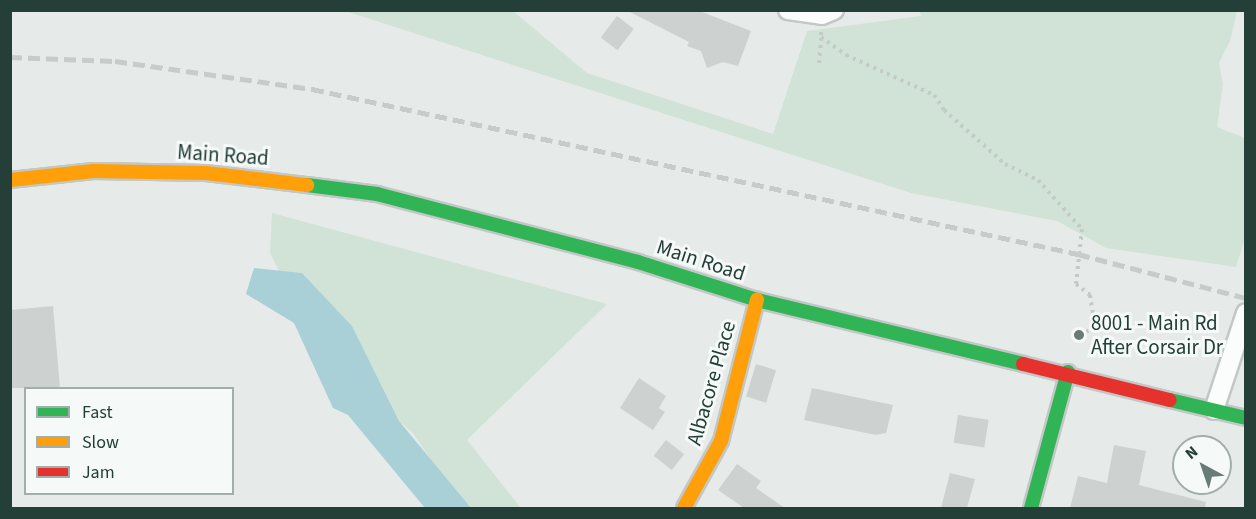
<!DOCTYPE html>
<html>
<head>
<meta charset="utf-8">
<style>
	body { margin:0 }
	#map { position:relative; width:1256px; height:519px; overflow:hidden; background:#e6ebe9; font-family:"Source Sans 3",sans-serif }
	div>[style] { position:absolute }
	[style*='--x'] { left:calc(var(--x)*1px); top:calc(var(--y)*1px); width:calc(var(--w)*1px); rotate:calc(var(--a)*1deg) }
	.green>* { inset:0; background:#d0e3d6 }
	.water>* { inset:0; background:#a9cfd7 }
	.building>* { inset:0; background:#cdd2d0; transform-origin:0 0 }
	.path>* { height:4px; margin-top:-2px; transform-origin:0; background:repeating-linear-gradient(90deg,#c2cbc8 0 3px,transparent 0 7.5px) }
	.roads { filter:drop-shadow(2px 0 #c3c8c6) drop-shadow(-2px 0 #c3c8c6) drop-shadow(0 2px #c3c8c6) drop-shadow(0 -2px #c3c8c6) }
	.street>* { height:18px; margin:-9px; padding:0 9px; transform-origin:9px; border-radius:9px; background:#fbfcfc }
	.fast>* { height:14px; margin:-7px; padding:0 7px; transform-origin:7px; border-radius:7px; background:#30b455 }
	.slow>* { height:14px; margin:-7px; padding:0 7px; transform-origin:7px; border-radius:7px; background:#ff9f0a }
	.jam>* { height:14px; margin:-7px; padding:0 7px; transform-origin:7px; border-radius:7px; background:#e5322d }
	.rail>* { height:4.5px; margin-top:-2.25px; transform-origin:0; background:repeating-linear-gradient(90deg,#c7ccca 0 12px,transparent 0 18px) }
	.dots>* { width:16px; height:16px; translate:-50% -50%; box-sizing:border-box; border:3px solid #f5f9f7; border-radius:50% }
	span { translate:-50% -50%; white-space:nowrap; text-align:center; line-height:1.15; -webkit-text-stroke:6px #f5f9f7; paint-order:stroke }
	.street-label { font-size:21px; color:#243e38 }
	.poi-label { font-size:21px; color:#243e38 }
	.left { translate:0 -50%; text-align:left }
	.frame { position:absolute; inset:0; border:12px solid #243e38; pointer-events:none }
	.legend { position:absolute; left:24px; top:387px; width:210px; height:108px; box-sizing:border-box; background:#f5f9f7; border:2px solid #a1aeab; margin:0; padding:8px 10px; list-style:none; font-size:18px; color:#243e38 }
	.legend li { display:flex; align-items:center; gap:12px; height:30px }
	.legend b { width:30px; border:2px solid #a1aeab }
	.north { position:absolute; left:1172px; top:435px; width:60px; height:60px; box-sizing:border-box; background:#f5f9f7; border:2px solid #a1aeab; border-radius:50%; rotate:320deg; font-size:16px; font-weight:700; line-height:24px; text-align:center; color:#243e38 }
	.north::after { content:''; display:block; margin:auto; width:21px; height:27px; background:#687b76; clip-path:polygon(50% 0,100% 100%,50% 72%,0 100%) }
</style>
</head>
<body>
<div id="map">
	<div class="green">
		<i style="clip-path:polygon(919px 10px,1237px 11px,1230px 41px,1219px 63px,1223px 84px,1217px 127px,1245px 138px,1245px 238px,1236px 267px,1106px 248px,1057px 221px,911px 193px,345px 11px,513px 11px,587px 73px,773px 134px,807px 31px,921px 16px)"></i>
		<i style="clip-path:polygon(272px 213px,607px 304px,467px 440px,521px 508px,471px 508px,445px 481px,413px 433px,399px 421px,352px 326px,302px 273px,279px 271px,270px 253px)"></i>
	</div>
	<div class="water">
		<i style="clip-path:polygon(254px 268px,302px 273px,352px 326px,399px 421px,471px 508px,425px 508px,348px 415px,333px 408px,294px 323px,246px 294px)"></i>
	</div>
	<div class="building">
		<i style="clip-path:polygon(626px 10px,697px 10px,751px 31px,738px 66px,723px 62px,707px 68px,701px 51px,687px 46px,689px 42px)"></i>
		<i style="left:617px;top:16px;width:21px;height:27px;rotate:37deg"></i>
		<i style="clip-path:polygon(53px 306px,60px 388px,10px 388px,10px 310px)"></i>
		<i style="left:756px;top:364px;width:21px;height:34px;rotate:17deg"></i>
		<i style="clip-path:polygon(639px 378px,666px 396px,659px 408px,665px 412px,653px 430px,620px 408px)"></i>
		<i style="clip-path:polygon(812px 388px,893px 405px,886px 433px,876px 435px,804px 420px)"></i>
		<i style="left:958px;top:415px;width:31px;height:28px;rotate:9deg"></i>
		<i style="left:666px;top:440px;width:23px;height:20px;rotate:38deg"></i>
		<i style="clip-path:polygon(1114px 445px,1146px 451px,1139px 485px,1206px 502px,1205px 508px,1070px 508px,1078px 476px,1107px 483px)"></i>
		<i style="clip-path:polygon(737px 464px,761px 481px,756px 488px,785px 508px,744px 508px,718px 490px)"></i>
		<i style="clip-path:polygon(950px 473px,975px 479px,967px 508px,941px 508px)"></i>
	</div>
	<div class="path">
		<i style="--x:821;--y:32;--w:5;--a:90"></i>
		<i style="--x:821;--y:37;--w:31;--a:36"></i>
		<i style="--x:846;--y:55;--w:97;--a:24.4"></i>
		<i style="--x:934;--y:95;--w:18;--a:56"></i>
		<i style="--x:944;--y:110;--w:81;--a:41.5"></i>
		<i style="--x:1005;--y:164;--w:37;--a:26"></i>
		<i style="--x:1038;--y:180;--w:66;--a:48.1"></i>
		<i style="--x:1082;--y:229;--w:55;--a:96.2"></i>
		<i style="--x:1076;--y:284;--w:18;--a:38"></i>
		<i style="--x:1090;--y:295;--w:32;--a:81"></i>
		<i style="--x:1095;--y:327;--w:10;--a:151"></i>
		<i style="--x:819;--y:63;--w:25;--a:-85"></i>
	</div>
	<div class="roads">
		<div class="street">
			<i style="--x:788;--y:10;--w:34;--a:8"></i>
			<i style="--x:822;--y:15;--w:13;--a:-23"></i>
			<i style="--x:1214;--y:410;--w:102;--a:-71.7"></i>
		</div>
		<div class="fast">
			<i style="--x:307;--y:185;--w:71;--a:7.3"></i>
			<i style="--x:377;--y:194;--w:270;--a:14.6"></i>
			<i style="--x:638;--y:262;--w:125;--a:17.7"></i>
			<i style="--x:757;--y:300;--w:274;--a:13.5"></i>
			<i style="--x:1170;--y:400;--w:78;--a:13.3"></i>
			<i style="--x:1031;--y:508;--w:141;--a:-74.8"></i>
		</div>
		<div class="slow">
			<i style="--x:10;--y:180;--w:84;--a:-6.1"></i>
			<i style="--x:94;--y:171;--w:112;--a:1"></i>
			<i style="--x:206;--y:173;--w:102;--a:6.8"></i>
			<i style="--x:684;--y:508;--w:77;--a:-61.1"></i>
			<i style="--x:721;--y:441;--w:146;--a:-75.7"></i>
		</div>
		<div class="jam">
			<i style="--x:1023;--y:364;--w:151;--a:13.8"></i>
		</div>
	</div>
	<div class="rail">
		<i style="--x:10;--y:57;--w:105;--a:2.2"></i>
		<i style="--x:115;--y:61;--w:199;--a:8.1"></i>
		<i style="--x:312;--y:89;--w:784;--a:12.16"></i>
		<i style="--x:1078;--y:254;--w:174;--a:14.7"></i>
	</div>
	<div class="dots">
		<i style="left:1079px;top:335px;background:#687b76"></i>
	</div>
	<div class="street-label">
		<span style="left:223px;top:155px;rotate:4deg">Main Road</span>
		<span style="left:701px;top:260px;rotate:18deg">Main Road</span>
		<span style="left:711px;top:383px;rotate:-74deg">Albacore Place</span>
	</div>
	<div class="poi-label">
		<span class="left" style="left:1091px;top:335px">8001 - Main Rd<br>After Corsair Dr</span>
	</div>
	<div class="frame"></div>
	<ul class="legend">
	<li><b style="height:8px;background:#30b455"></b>Fast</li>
	<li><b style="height:8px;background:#ff9f0a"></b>Slow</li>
	<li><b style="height:8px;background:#e5322d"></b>Jam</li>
	</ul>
	<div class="north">N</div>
</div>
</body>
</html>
